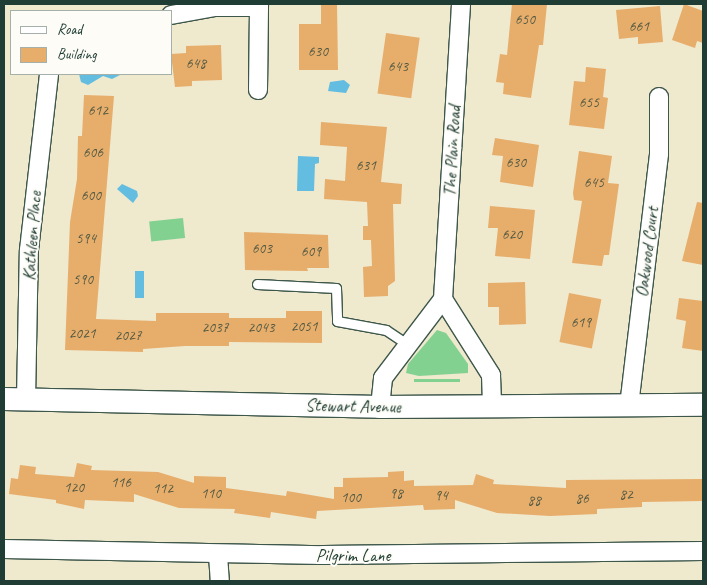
<!DOCTYPE html>
<html>
<head>
<meta charset="utf-8">
<style>
	body { margin:0 }
	#map { position:relative; width:707px; height:585px; overflow:hidden; background:#efe9ce; font-family:Caveat,sans-serif }
	div>[style] { position:absolute }
	[style*='--x'] { left:calc(var(--x)*1px); top:calc(var(--y)*1px); width:calc(var(--w)*1px); rotate:calc(var(--a)*1deg) }
	.green>* { inset:0; background:#83d191; transform-origin:0 0 }
	.water>* { inset:0; background:#63bde1; transform-origin:0 0 }
	.building>* { inset:0; background:#e7ad6b; transform-origin:0 0 }
	.roads { filter:drop-shadow(1px 0 #3e574b) drop-shadow(-1px 0 #3e574b) drop-shadow(0 1px #3e574b) drop-shadow(0 -1px #3e574b) }
	.service>* { height:9px; margin:-4.5px; padding:0 4.5px; transform-origin:4.5px; border-radius:4.5px; background:#fff }
	.minor>* { height:18px; margin:-9px; padding:0 9px; transform-origin:9px; border-radius:9px; background:#fff }
	.tertiary>* { height:22px; margin:-11px; padding:0 11px; transform-origin:11px; border-radius:11px; background:#fff }
	span { translate:-50% -50%; white-space:nowrap; text-align:center; line-height:1.15; -webkit-text-stroke:4px #fdfcf7; paint-order:stroke }
	.number-label { font-size:15px; color:#515942 }
	.number-label span { -webkit-text-stroke-width:0 }
	.street-label { font-size:18px; color:#1f3d34 }
	.frame { position:absolute; inset:0; border:5px solid #1f3d34; pointer-events:none }
	.legend { position:absolute; left:10px; top:10px; width:162px; height:65px; box-sizing:border-box; background:#fdfcf7; border:1px solid #a4b0a9; margin:0; padding:6px 9px; list-style:none; font-size:15px; color:#1f3d34 }
	.legend li { display:flex; align-items:center; gap:10px; height:25px }
	.legend b { width:25px; border:1px solid #a4b0a9 }
</style>
</head>
<body>
<div id="map">
	<div class="green">
		<i style="left:183px;top:218px;width:20px;height:34px;rotate:84deg"></i>
		<i style="clip-path:polygon(437px 330px,446px 333px,468px 364px,468px 373px,419px 376px,406px 373px,408px 364px)"></i>
		<i style="left:414px;top:379px;width:46px;height:3px"></i>
	</div>
	<div class="water">
		<i style="clip-path:polygon(79px 74px,122px 74px,112px 79px,103px 76px,88px 85px,81px 82px)"></i>
		<i style="clip-path:polygon(344px 80px,350px 85px,346px 93px,328px 91px,330px 82px)"></i>
		<i style="clip-path:polygon(298px 156px,319px 157px,319px 163px,315px 164px,314px 191px,297px 191px)"></i>
		<i style="clip-path:polygon(122px 184px,137px 191px,138px 196px,133px 203px,117px 189px)"></i>
		<i style="left:135px;top:271px;width:9px;height:27px"></i>
	</div>
	<div class="building">
		<i style="clip-path:polygon(321px 4px,337px 4px,338px 70px,299px 70px,299px 24px,321px 24px)"></i>
		<i style="clip-path:polygon(512px 4px,547px 4px,543px 45px,539px 45px,531px 98px,503px 94px,504px 83px,496px 82px,500px 54px,507px 55px)"></i>
		<i style="clip-path:polygon(684px 4px,703px 11px,703px 43px,697px 41px,695px 48px,672px 40px)"></i>
		<i style="clip-path:polygon(660px 6px,663px 42px,638px 44px,638px 37px,619px 39px,616px 10px)"></i>
		<i style="left:386px;top:33px;width:34px;height:61px;rotate:8deg"></i>
		<i style="clip-path:polygon(221px 45px,222px 80px,192px 81px,192px 86px,175px 87px,171px 54px,186px 53px,186px 46px)"></i>
		<i style="clip-path:polygon(586px 67px,606px 69px,603px 97px,608px 98px,604px 129px,569px 125px,574px 81px,585px 82px)"></i>
		<i style="clip-path:polygon(84px 95px,114px 96px,96px 319px,156px 321px,156px 313px,229px 313px,229px 318px,286px 318px,286px 311px,322px 311px,322px 343px,229px 342px,229px 346px,185px 346px,143px 349px,143px 352px,65px 350px,70px 222px,77px 179px,78px 136px,82px 136px)"></i>
		<i style="clip-path:polygon(321px 122px,387px 127px,381px 182px,402px 184px,401px 204px,393px 204px,395px 281px,388px 286px,388px 296px,364px 297px,363px 267px,372px 266px,371px 240px,363px 240px,363px 226px,368px 226px,367px 202px,324px 199px,325px 179px,345px 181px,347px 147px,320px 145px)"></i>
		<i style="clip-path:polygon(495px 138px,539px 145px,533px 187px,500px 182px,503px 156px,492px 155px)"></i>
		<i style="clip-path:polygon(579px 151px,612px 156px,608px 183px,619px 184px,609px 255px,604px 255px,602px 266px,572px 263px,582px 201px,574px 200px,573px 193px)"></i>
		<i style="clip-path:polygon(697px 202px,703px 203px,703px 265px,682px 261px)"></i>
		<i style="clip-path:polygon(490px 206px,535px 210px,530px 259px,495px 256px,498px 228px,488px 228px)"></i>
		<i style="clip-path:polygon(244px 232px,328px 235px,329px 268px,307px 268px,308px 271px,245px 270px)"></i>
		<i style="clip-path:polygon(525px 282px,526px 324px,499px 325px,499px 307px,488px 307px,488px 283px)"></i>
		<i style="left:569px;top:293px;width:33px;height:50px;rotate:11deg"></i>
		<i style="clip-path:polygon(679px 298px,703px 301px,703px 351px,682px 348px,686px 321px,676px 319px)"></i>
		<i style="clip-path:polygon(77px 463px,92px 466px,91px 470px,158px 472px,194px 483px,194px 476px,226px 477px,226px 488px,286px 496px,287px 491px,334px 499px,334px 487px,343px 487px,343px 478px,388px 477px,388px 472px,404px 471px,404px 481px,414px 480px,414px 486px,473px 485px,476px 474px,494px 480px,493px 484px,566px 488px,566px 480px,703px 479px,703px 501px,642px 502px,642px 507px,597px 509px,597px 514px,550px 516px,497px 513px,455px 500px,455px 509px,424px 510px,423px 505px,317px 511px,316px 519px,271px 512px,270px 518px,234px 513px,235px 509px,179px 508px,134px 494px,134px 502px,85px 500px,84px 509px,56px 503px,56px 500px,9px 494px,11px 478px,18px 479px,20px 465px,36px 467px,35px 474px,74px 477px)"></i>
	</div>
	<div class="roads">
		<div class="service">
			<i style="--x:257;--y:284;--w:79;--a:2.9"></i>
			<i style="--x:336;--y:288;--w:33;--a:88"></i>
			<i style="--x:337;--y:321;--w:50;--a:10.4"></i>
			<i style="--x:386;--y:330;--w:27;--a:34"></i>
		</div>
		<div class="minor">
			<i style="--x:171;--y:15;--w:45;--a:-10.3"></i>
			<i style="--x:215;--y:7;--w:44;--a:0"></i>
			<i style="--x:258;--y:90;--w:86;--a:-89.3"></i>
			<i style="--x:443;--y:299;--w:90;--a:57.7"></i>
			<i style="--x:491;--y:375;--w:30;--a:88"></i>
			<i style="--x:26;--y:400;--w:150;--a:-88.9"></i>
			<i style="--x:29;--y:250;--w:177;--a:-83.5"></i>
			<i style="--x:629;--y:406;--w:254;--a:-83.2"></i>
			<i style="--x:659;--y:154;--w:57;--a:-90"></i>
			<i style="--x:380;--y:407;--w:29;--a:-84"></i>
			<i style="--x:383;--y:378;--w:99;--a:-52.8"></i>
			<i style="--x:443;--y:299;--w:296;--a:-86.5"></i>
			<i style="--x:4;--y:549;--w:319;--a:1.1"></i>
			<i style="--x:323;--y:555;--w:380;--a:-0.6"></i>
			<i style="--x:218;--y:555;--w:26;--a:86"></i>
		</div>
		<div class="tertiary">
			<i style="--x:4;--y:399;--w:376;--a:1.2"></i>
			<i style="--x:380;--y:407;--w:323;--a:-0.4"></i>
		</div>
	</div>
	<div class="number-label">
		<span style="left:525px;top:20px">650</span>
		<span style="left:639px;top:27px">661</span>
		<span style="left:318px;top:52px">630</span>
		<span style="left:196px;top:64px">648</span>
		<span style="left:398px;top:67px">643</span>
		<span style="left:589px;top:103px">655</span>
		<span style="left:98px;top:111px">612</span>
		<span style="left:93px;top:153px">606</span>
		<span style="left:516px;top:163px">630</span>
		<span style="left:366px;top:166px">631</span>
		<span style="left:594px;top:183px">645</span>
		<span style="left:91px;top:196px">600</span>
		<span style="left:512px;top:235px">620</span>
		<span style="left:86px;top:239px">594</span>
		<span style="left:262px;top:249px">603</span>
		<span style="left:311px;top:252px">609</span>
		<span style="left:83px;top:280px">590</span>
		<span style="left:581px;top:323px">619</span>
		<span style="left:304px;top:327px">2051</span>
		<span style="left:215px;top:328px">2037</span>
		<span style="left:261px;top:328px">2043</span>
		<span style="left:82px;top:334px">2021</span>
		<span style="left:128px;top:336px">2027</span>
		<span style="left:121px;top:483px">116</span>
		<span style="left:74px;top:488px">120</span>
		<span style="left:163px;top:489px">112</span>
		<span style="left:211px;top:494px">110</span>
		<span style="left:396px;top:494px">98</span>
		<span style="left:626px;top:495px">82</span>
		<span style="left:441px;top:496px">94</span>
		<span style="left:351px;top:498px">100</span>
		<span style="left:582px;top:499px">86</span>
		<span style="left:534px;top:501px">88</span>
	</div>
	<div class="street-label">
		<span style="left:452px;top:151px;rotate:-87deg">The Plain Road</span>
		<span style="left:32px;top:236px;rotate:-86deg">Kathleen Place</span>
		<span style="left:647px;top:252px;rotate:-83deg">Oakwood Court</span>
		<span style="left:353px;top:406px;rotate:1deg">Stewart Avenue</span>
		<span style="left:353px;top:555px">Pilgrim Lane</span>
	</div>
	<div class="frame"></div>
	<ul class="legend">
	<li><b style="height:6px;background:#fff"></b>Road</li>
	<li><b style="height:14px;background:#e7ad6b"></b>Building</li>
	</ul>
</div>
</body>
</html>
